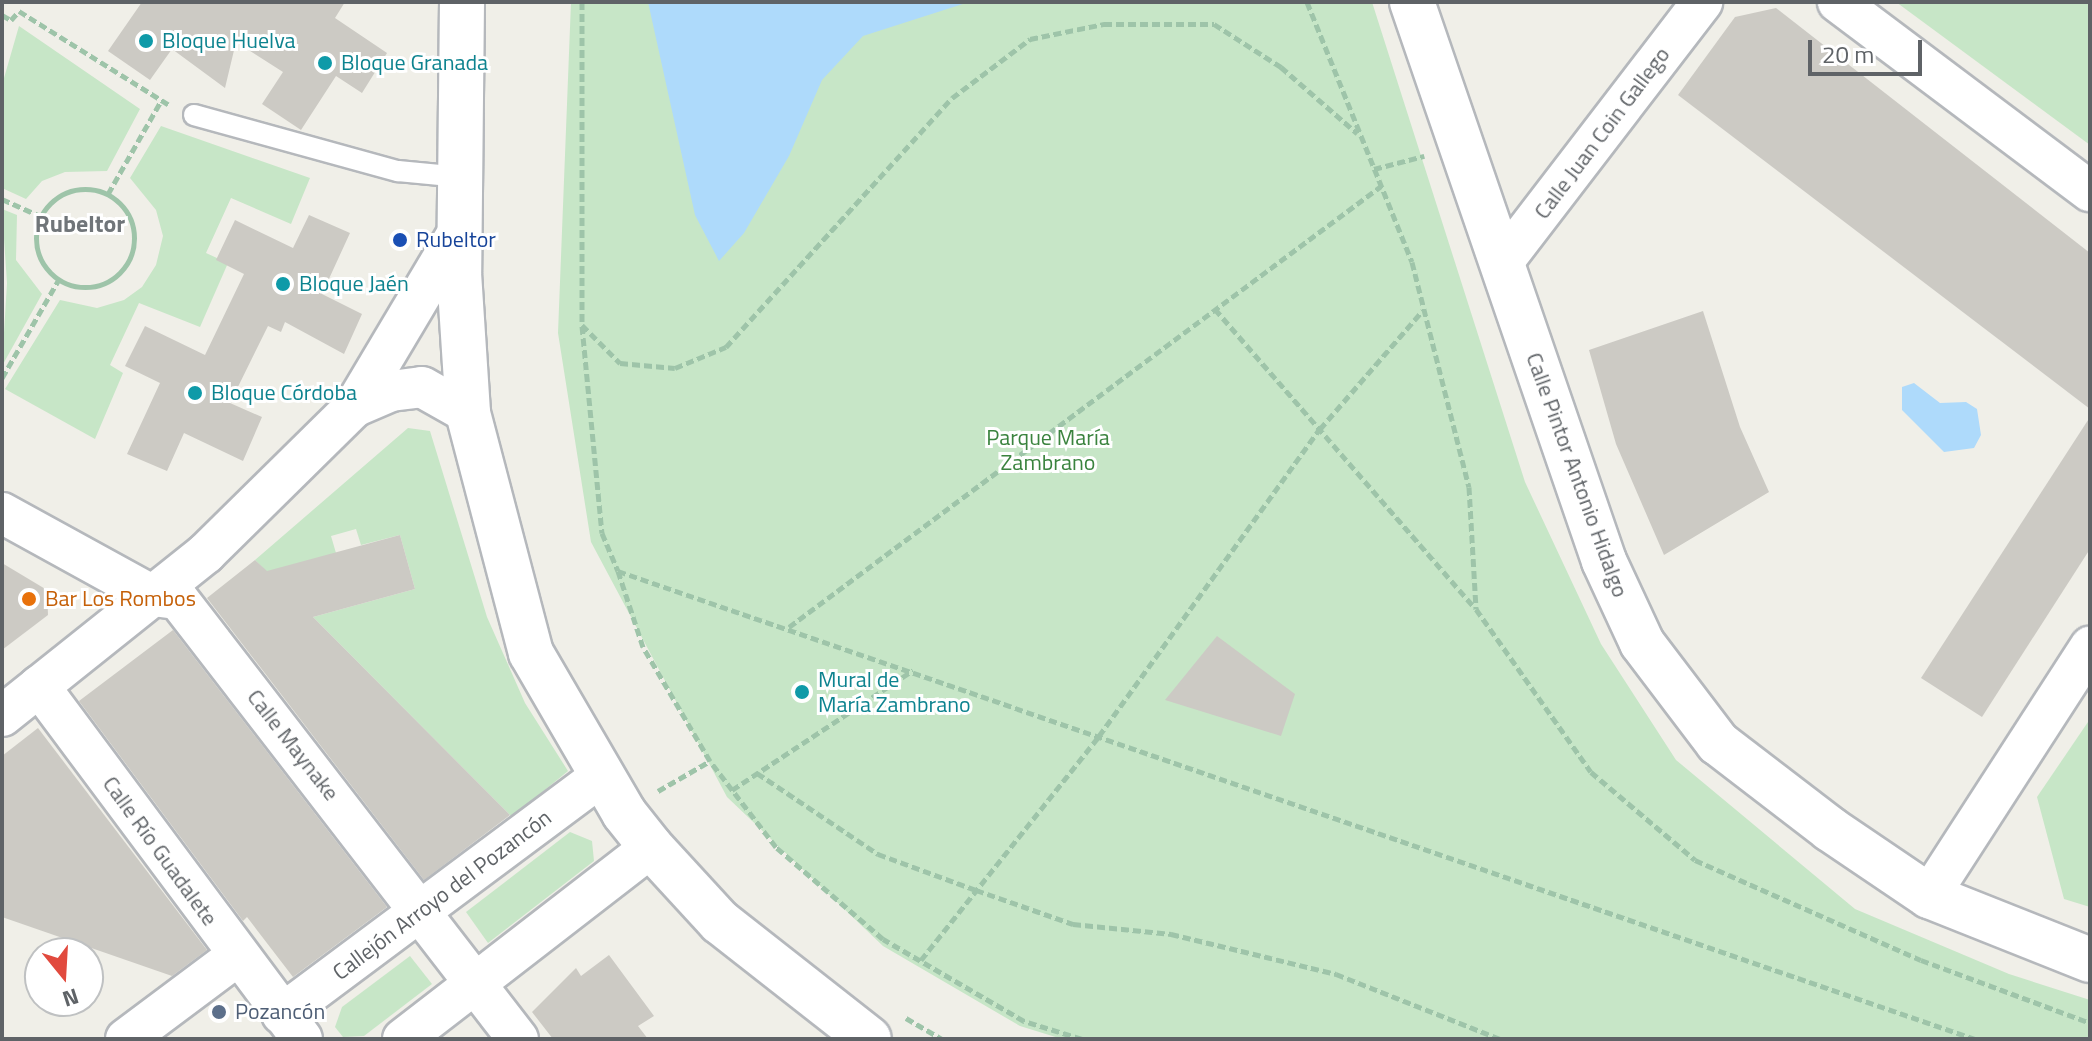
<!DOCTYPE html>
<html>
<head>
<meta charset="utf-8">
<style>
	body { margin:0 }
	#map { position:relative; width:2092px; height:1041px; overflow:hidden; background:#f0efe8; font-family:"Titillium Web",sans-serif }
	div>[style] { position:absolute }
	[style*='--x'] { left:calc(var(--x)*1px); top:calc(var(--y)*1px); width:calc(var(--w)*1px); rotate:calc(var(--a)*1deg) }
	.green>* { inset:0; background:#c7e6c7 }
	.water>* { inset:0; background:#aedafb }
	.building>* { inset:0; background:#cccac4 }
	.path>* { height:5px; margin-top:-2.5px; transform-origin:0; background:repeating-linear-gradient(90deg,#9ec4a9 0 8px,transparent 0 12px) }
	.path>.ring { margin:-2.5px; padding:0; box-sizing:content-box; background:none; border:5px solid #9ec4a9; border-radius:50% }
	.roads { filter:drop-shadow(2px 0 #b5b8bc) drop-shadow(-2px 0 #b5b8bc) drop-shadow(0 2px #b5b8bc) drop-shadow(0 -2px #b5b8bc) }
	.lane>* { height:20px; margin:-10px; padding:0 10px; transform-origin:10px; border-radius:10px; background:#fff }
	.street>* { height:40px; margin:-20px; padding:0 20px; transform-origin:20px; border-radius:20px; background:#fff }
	.secondary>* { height:44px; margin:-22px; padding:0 22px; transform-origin:22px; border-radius:22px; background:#fff }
	.dots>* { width:22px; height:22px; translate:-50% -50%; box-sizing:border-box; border:4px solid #fff; border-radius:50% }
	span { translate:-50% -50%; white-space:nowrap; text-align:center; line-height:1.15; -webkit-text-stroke:6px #fff; paint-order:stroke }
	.culture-label { font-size:22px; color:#0d838f }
	.left { translate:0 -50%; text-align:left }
	.street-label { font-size:22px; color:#5f6367 }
	.transit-label { font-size:22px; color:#164399 }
	.park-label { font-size:22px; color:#3a833e }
	.food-label { font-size:22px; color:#c56008 }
	.service-label { font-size:22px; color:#4e5e75 }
	.neighbourhood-label { font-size:24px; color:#707579; font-weight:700 }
	.frame { position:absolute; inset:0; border:4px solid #5f6367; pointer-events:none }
	.north { position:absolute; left:24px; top:937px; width:80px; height:80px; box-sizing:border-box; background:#fff; border:2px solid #bfc1c2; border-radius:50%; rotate:162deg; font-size:22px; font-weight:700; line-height:32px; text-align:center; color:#5f6367 }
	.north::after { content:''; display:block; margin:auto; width:28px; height:36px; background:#e14a3e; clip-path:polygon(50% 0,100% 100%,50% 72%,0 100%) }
	.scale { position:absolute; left:1808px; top:40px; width:114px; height:36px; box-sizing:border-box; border:4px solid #5f6367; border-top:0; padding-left:10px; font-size:24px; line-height:28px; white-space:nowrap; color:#5f6367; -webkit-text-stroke:6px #fff; paint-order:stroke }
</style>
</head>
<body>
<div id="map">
	<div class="green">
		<i style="clip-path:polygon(571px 2px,1372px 2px,1525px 482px,1601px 644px,1676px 760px,1855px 909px,2009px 974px,2090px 1000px,2090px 1039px,1062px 1039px,1020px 1026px,883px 946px,727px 797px,591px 542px,558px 333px)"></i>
		<i style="clip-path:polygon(1896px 2px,2090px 2px,2090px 145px)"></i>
		<i style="clip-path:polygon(19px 26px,140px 109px,107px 171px,65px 172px,42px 181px,26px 199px,2px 188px,2px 85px)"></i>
		<i style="clip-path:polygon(161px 126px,310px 178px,291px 224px,231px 198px,206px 253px,228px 263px,200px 327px,139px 303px,110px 365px,123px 373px,95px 439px,5px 389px,60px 300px,97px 308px,124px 300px,142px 287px,156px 265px,163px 236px,156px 210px,130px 178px)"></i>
		<i style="clip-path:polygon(2px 209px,17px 215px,16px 260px,42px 294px,2px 366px,7px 283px)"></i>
		<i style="clip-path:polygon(408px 428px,430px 431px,487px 617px,525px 703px,568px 771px,512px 817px,313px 617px,415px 589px,400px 535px,361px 545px,356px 529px,331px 536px,336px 553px,297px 601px,255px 560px)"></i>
		<i style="clip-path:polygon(2090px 719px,2090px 907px,2064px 899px,2037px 797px)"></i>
		<i style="clip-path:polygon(570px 832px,592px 841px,594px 861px,488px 943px,466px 912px)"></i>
		<i style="clip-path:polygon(410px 956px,432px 984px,364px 1036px,343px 1037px,335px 1027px,342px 1007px)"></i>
	</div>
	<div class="water">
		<i style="clip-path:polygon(648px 2px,969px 2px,863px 36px,822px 80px,789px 156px,744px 233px,719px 261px,695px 215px)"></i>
		<i style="clip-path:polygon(1914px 383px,1940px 403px,1966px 402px,1977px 409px,1981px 435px,1974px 448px,1944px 452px,1902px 410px,1902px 387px)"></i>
	</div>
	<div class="building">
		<i style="clip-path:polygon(142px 2px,345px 2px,335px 18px,387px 53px,362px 93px,336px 76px,301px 130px,262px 104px,283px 72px,236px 42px,225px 88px,172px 49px,150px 80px,108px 51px)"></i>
		<i style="clip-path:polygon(1776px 8px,2090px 253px,2090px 409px,1678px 95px,1735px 17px)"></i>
		<i style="clip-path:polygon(309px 215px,350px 233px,322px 294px,362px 314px,344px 354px,285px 322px,281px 332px,268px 326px,230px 403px,262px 417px,243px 461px,184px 433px,167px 471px,127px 454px,160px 383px,125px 366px,145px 326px,205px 355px,244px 274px,216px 260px,235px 220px,293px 248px)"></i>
		<i style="clip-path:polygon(1703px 311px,1740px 427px,1769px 492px,1664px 555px,1616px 444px,1589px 350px)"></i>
		<i style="clip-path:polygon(2090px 417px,2090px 549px,1982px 717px,1921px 678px)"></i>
		<i style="clip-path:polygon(400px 535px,415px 589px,313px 617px,510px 815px,424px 880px,207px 598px,255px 560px,267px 571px)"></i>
		<i style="clip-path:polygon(2px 563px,47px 590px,48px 615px,2px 650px)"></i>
		<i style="clip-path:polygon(173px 630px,387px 907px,293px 977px,247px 917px,243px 921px,79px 701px)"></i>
		<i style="clip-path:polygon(1217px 636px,1295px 694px,1281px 736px,1165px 700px)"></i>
		<i style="clip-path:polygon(38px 728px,207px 950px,172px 976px,2px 917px,2px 756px)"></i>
		<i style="clip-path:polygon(609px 955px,654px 1016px,638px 1026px,648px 1039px,553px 1039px,532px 1012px,576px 968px,581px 976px)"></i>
	</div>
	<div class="path">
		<i style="--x:582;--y:2;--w:323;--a:90"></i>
		<i style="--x:582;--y:325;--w:54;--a:45"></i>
		<i style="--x:620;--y:363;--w:55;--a:5.2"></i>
		<i style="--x:675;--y:368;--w:55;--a:-22.4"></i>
		<i style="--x:726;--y:347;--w:336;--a:-47.8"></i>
		<i style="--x:952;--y:98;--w:98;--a:-37.1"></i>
		<i style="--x:1030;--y:39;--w:76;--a:-11.5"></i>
		<i style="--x:1104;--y:24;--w:110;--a:0"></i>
		<i style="--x:1214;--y:24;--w:80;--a:32.7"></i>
		<i style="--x:1281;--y:67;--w:101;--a:41"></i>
		<i style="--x:1307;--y:2;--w:280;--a:68"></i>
		<i style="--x:1412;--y:262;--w:232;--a:75.8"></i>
		<i style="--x:1469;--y:487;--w:122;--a:86.7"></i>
		<i style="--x:1476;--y:609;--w:199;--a:54.8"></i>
		<i style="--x:1591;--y:772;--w:136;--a:40.2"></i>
		<i style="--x:1695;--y:860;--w:247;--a:23.9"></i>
		<i style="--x:1921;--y:960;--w:180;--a:20.4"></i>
		<i style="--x:2;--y:15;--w:10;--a:29"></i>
		<i style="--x:11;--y:20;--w:12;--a:-48"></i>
		<i style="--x:19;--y:11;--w:176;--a:32"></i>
		<i style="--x:1374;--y:169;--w:52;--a:-14.6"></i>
		<i class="ring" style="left:36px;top:189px;width:93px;height:93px"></i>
		<i style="--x:108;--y:194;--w:107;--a:-60.3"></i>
		<i style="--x:2;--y:199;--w:42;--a:24.1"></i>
		<i style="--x:1215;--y:309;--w:396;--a:49"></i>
		<i style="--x:582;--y:326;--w:208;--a:84.5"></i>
		<i style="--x:602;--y:533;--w:41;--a:67.2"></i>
		<i style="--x:2;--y:378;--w:112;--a:-60"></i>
		<i style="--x:789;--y:627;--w:738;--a:-36.68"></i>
		<i style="--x:757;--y:773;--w:146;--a:33.8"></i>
		<i style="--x:878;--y:854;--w:104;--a:20.2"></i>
		<i style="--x:976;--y:890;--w:103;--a:19.3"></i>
		<i style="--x:1073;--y:924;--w:99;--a:5.8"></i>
		<i style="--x:1171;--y:934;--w:170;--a:13.6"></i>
		<i style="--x:1336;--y:974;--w:176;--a:21.6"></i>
		<i style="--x:732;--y:790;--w:217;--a:-33.5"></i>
		<i style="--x:658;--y:791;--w:60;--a:-30"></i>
		<i style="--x:921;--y:960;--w:286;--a:-51.5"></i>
		<i style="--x:1099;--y:736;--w:378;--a:-54.3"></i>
		<i style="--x:1320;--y:429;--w:157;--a:-49.1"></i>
		<i style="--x:906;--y:1018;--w:42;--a:30.3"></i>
		<i style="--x:1082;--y:1039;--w:61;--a:-162.8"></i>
		<i style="--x:1024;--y:1021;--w:163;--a:-149.8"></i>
		<i style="--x:883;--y:939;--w:141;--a:-139.3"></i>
		<i style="--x:776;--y:847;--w:108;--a:-127.5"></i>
		<i style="--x:710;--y:761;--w:132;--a:-120.4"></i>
		<i style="--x:643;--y:647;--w:80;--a:-108.2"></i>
		<i style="--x:618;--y:571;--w:1435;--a:19.03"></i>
	</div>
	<div class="roads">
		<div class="lane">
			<i style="--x:194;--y:115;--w:212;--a:15.4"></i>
			<i style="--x:398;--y:171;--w:63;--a:5.4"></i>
		</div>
		<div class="street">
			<i style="--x:1838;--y:2;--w:315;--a:36.9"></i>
			<i style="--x:1502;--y:263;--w:329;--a:-52.5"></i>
			<i style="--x:354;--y:407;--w:40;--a:-23.4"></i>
			<i style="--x:391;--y:391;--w:31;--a:-7"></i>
			<i style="--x:422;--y:387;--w:53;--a:29.5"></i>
			<i style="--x:2;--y:513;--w:172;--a:28.8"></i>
			<i style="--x:153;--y:596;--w:25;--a:7"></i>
			<i style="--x:178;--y:599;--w:556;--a:52.31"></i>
			<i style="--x:39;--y:686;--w:440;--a:53.3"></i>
			<i style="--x:2;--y:716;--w:261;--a:-38.6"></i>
			<i style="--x:206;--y:553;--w:208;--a:-44.6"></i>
			<i style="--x:354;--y:407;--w:207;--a:-59.2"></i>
			<i style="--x:1929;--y:896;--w:297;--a:-57.1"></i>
			<i style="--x:282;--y:1014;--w:398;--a:-36.7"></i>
			<i style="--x:126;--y:1039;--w:139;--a:-36.8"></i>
			<i style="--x:403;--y:1039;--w:314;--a:-37.7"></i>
		</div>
		<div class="secondary">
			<i style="--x:462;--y:2;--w:271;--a:90.6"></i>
			<i style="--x:459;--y:273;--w:140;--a:86.3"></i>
			<i style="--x:468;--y:413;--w:248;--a:75.3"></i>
			<i style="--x:531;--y:653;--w:185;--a:59.8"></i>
			<i style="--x:624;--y:813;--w:43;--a:51.5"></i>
			<i style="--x:651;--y:847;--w:102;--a:47.4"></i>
			<i style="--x:720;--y:922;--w:189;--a:38.1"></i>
			<i style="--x:1412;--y:2;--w:591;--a:71.04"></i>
			<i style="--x:1604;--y:561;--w:90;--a:65.1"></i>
			<i style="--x:1642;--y:643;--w:126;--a:52.8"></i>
			<i style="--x:1718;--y:743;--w:141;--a:37.5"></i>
			<i style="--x:1830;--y:829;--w:120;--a:34.1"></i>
			<i style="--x:1929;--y:896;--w:173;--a:21.7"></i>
		</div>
	</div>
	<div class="dots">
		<i style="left:146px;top:41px;background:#0f9aa8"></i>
		<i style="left:325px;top:63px;background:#0f9aa8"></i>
		<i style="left:400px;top:240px;background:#1a4fb4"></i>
		<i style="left:283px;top:284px;background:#0f9aa8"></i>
		<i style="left:195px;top:393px;background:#0f9aa8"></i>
		<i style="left:29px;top:599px;background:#e8710a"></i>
		<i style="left:802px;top:692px;background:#0f9aa8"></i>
		<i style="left:219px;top:1012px;background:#5c6f8a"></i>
	</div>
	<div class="culture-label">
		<span class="left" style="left:162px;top:41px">Bloque Huelva</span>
		<span class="left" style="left:341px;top:63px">Bloque Granada</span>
		<span class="left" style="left:299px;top:284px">Bloque Jaén</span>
		<span class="left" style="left:211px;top:393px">Bloque Córdoba</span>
		<span class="left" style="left:818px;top:692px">Mural de<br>María Zambrano</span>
	</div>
	<div class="street-label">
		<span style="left:1602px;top:133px;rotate:-53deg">Calle Juan Coin Gallego</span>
		<span style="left:1577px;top:475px;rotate:70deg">Calle Pintor Antonio Hidalgo</span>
		<span style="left:293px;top:745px;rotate:52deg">Calle Maynake</span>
		<span style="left:160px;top:851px;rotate:54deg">Calle Río Guadalete</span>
		<span style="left:442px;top:895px;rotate:-37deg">Callejón Arroyo del Pozancón</span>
	</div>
	<div class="transit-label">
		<span class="left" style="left:416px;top:240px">Rubeltor</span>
	</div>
	<div class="park-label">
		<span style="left:1048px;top:450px">Parque María<br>Zambrano</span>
	</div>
	<div class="food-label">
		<span class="left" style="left:45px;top:599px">Bar Los Rombos</span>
	</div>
	<div class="service-label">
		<span class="left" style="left:235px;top:1012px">Pozancón</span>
	</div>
	<div class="neighbourhood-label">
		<span style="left:80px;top:224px">Rubeltor</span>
	</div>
	<div class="frame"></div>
	<div class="north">N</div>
	<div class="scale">20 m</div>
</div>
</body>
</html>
